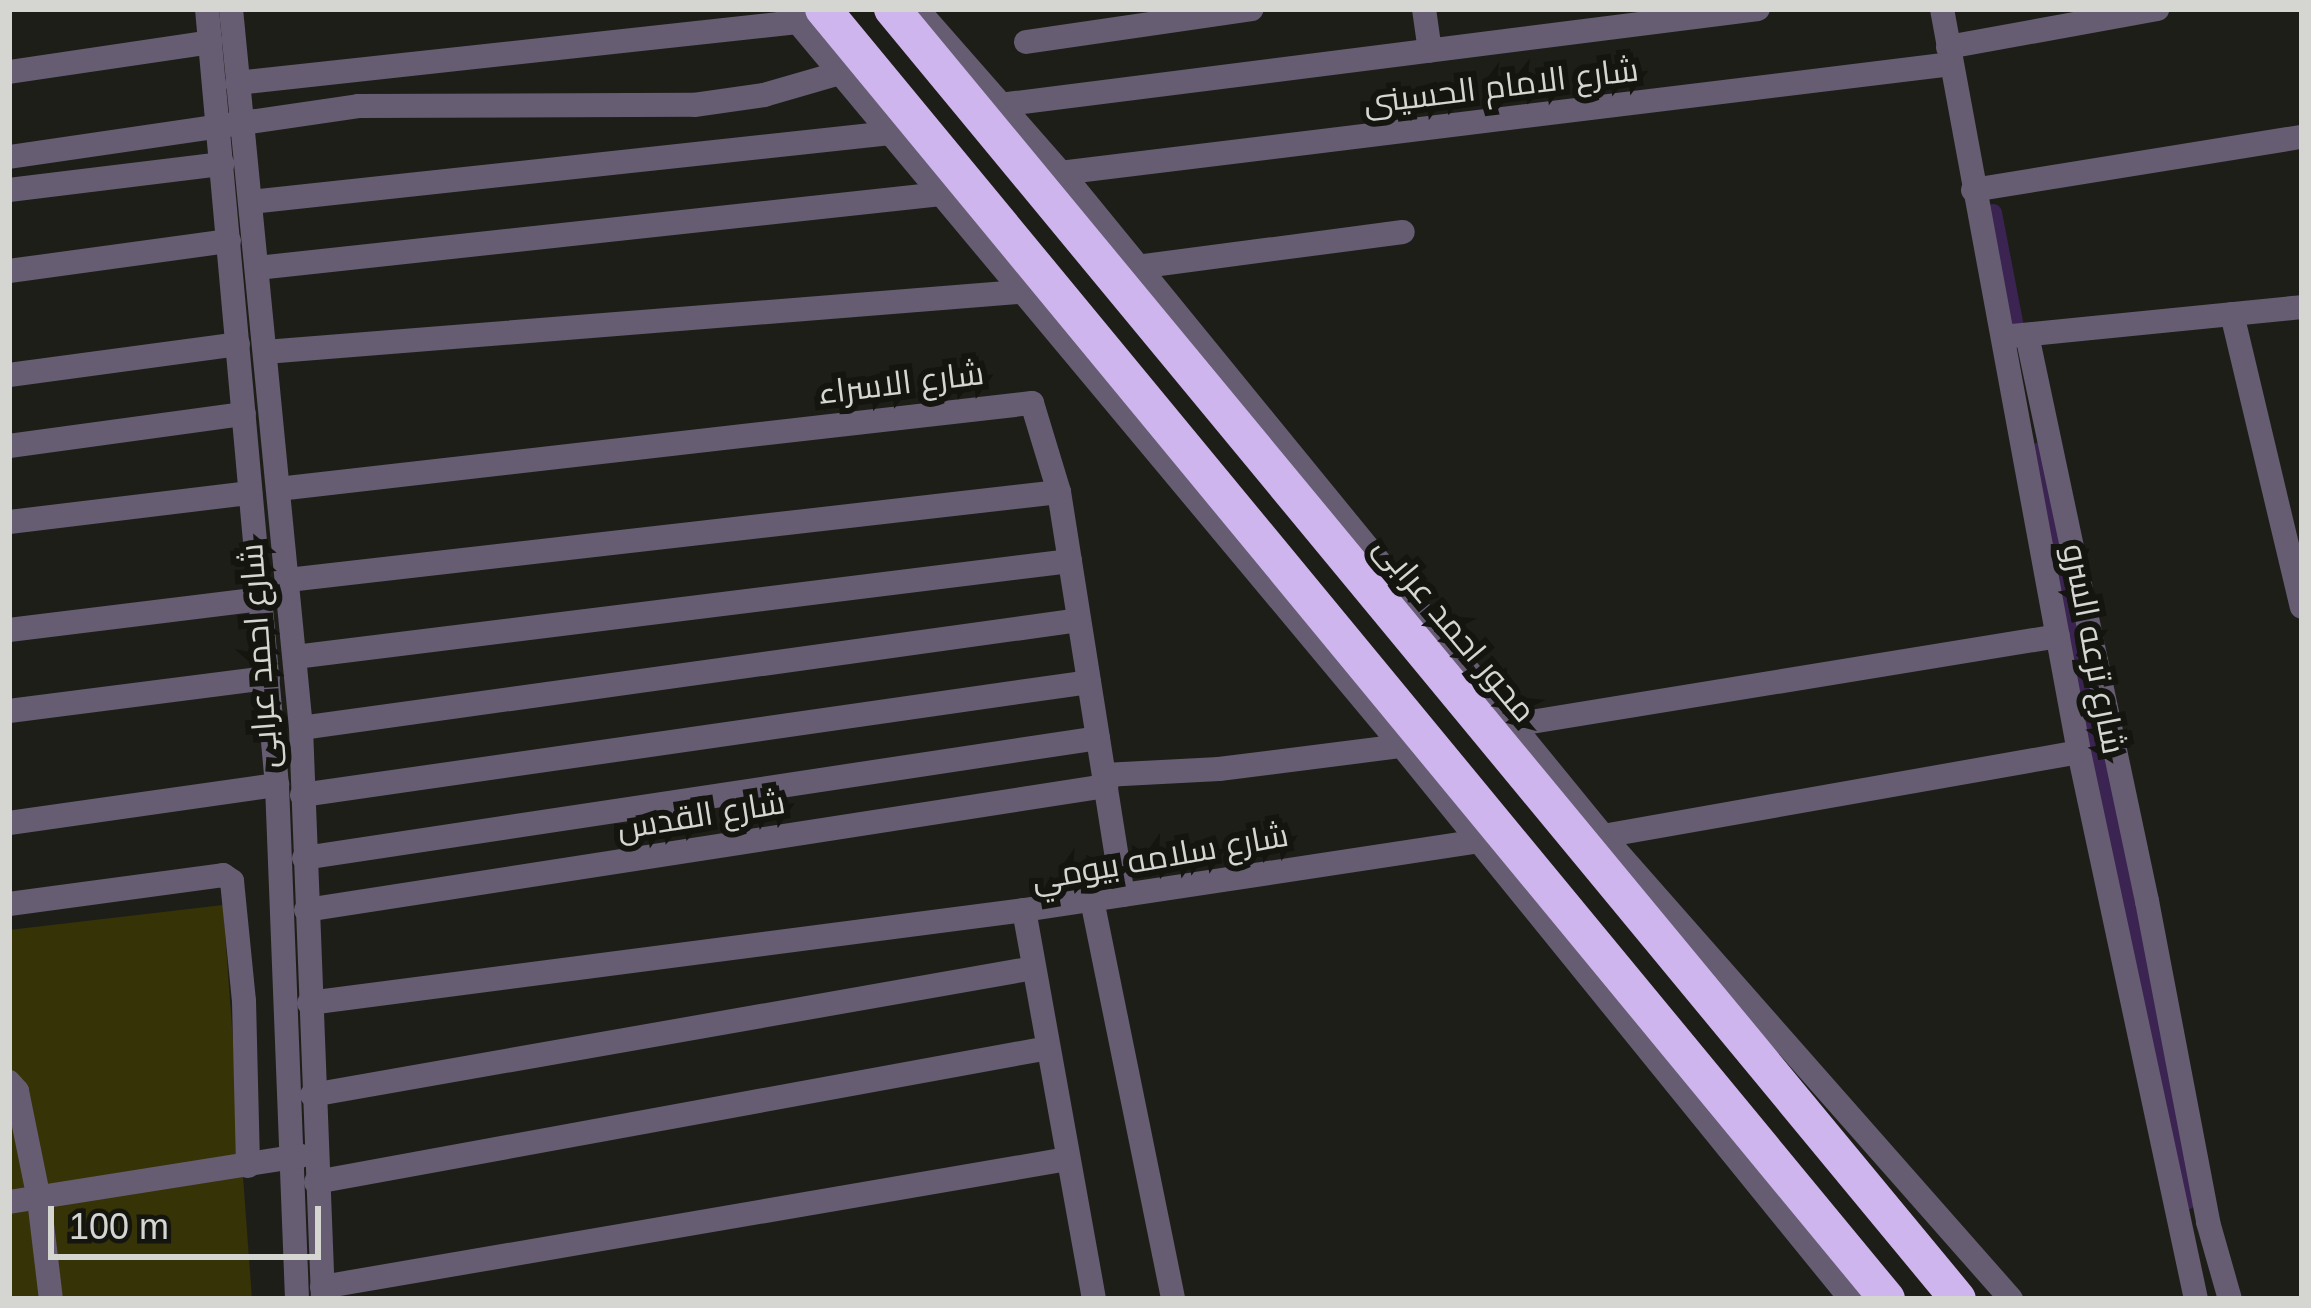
<!DOCTYPE html>
<html>
<head>
<meta charset="utf-8">
<style>
	body { margin:0 }
	#map { position:relative; width:2311px; height:1308px; overflow:hidden; background:#1e1e19; font-family:Arial,Cairo,sans-serif }
	div>[style] { position:absolute }
	[style*='--x'] { left:calc(var(--x)*1px); top:calc(var(--y)*1px); width:calc(var(--w)*1px); rotate:calc(var(--a)*1deg) }
	.green>* { inset:0; background:#363307 }
	.canal>* { height:18px; margin:-9px; padding:0 9px; transform-origin:9px; border-radius:9px; background:#3b2452 }
	.minor>* { height:24px; margin:-12px; padding:0 12px; transform-origin:12px; border-radius:12px; background:#665d73 }
	.highway>* { height:36px; margin:-18px; padding:0 18px; transform-origin:18px; border-radius:18px; background:#ceb5ed }
	span { translate:-50% -50%; white-space:nowrap; text-align:center; line-height:1.15; -webkit-text-stroke:12px #151510; paint-order:stroke }
	.street-label { font-size:33px; color:#d5d5d1 }
	.frame { position:absolute; inset:0; border:12px solid #d5d5d1; pointer-events:none }
	.scale { position:absolute; left:48px; top:1206px; width:273px; height:54px; box-sizing:border-box; border:6px solid #d5d5d1; border-top:0; padding-left:15px; font-size:36px; line-height:42px; white-space:nowrap; color:#d5d5d1; -webkit-text-stroke:9px #151510; paint-order:stroke }
</style>
</head>
<body>
<div id="map">
	<div class="green">
		<i style="clip-path:polygon(223px 905px,252px 1299px,9px 1299px,9px 930px)"></i>
	</div>
	<div class="canal">
		<i style="--x:1993;--y:213;--w:116;--a:79.1"></i>
		<i style="--x:2040;--y:451;--w:764;--a:78.91"></i>
	</div>
	<div class="minor">
		<i style="--x:207;--y:9;--w:779;--a:84.85"></i>
		<i style="--x:277;--y:785;--w:514;--a:87.77"></i>
		<i style="--x:231;--y:9;--w:722;--a:84.44"></i>
		<i style="--x:301;--y:728;--w:571;--a:87.79"></i>
		<i style="--x:787;--y:9;--w:960;--a:50.16"></i>
		<i style="--x:1402;--y:746;--w:712;--a:50.93"></i>
		<i style="--x:917;--y:9;--w:240;--a:48.7"></i>
		<i style="--x:1075;--y:189;--w:835;--a:50.78"></i>
		<i style="--x:1603;--y:836;--w:617;--a:48.61"></i>
		<i style="--x:1424;--y:9;--w:42;--a:81.9"></i>
		<i style="--x:1942;--y:9;--w:756;--a:79.55"></i>
		<i style="--x:2079;--y:752;--w:559;--a:77.93"></i>
		<i style="--x:1026;--y:42;--w:228;--a:-8.3"></i>
		<i style="--x:1948;--y:47;--w:213;--a:-10.3"></i>
		<i style="--x:9;--y:72;--w:204;--a:-8.4"></i>
		<i style="--x:237;--y:83;--w:564;--a:-6.21"></i>
		<i style="--x:1000;--y:105;--w:764;--a:-7.22"></i>
		<i style="--x:9;--y:157;--w:353;--a:-8.3"></i>
		<i style="--x:358;--y:106;--w:336;--a:-0.2"></i>
		<i style="--x:694;--y:105;--w:71;--a:-8.1"></i>
		<i style="--x:764;--y:95;--w:79;--a:-16.1"></i>
		<i style="--x:1060;--y:173;--w:898;--a:-6.97"></i>
		<i style="--x:9;--y:190;--w:215;--a:-7"></i>
		<i style="--x:1973;--y:190;--w:333;--a:-9.2"></i>
		<i style="--x:250;--y:202;--w:644;--a:-6.15"></i>
		<i style="--x:1137;--y:267;--w:268;--a:-7.5"></i>
		<i style="--x:257;--y:268;--w:688;--a:-6.17"></i>
		<i style="--x:9;--y:271;--w:222;--a:-7.8"></i>
		<i style="--x:2232;--y:314;--w:301;--a:76.6"></i>
		<i style="--x:2027;--y:335;--w:579;--a:78.03"></i>
		<i style="--x:2147;--y:901;--w:327;--a:79.2"></i>
		<i style="--x:2208;--y:1222;--w:80;--a:74.1"></i>
		<i style="--x:2012;--y:336;--w:291;--a:-5.7"></i>
		<i style="--x:265;--y:352;--w:756;--a:-4.55"></i>
		<i style="--x:9;--y:375;--w:231;--a:-7.7"></i>
		<i style="--x:9;--y:446;--w:237;--a:-7.8"></i>
		<i style="--x:278;--y:489;--w:759;--a:-6.51"></i>
		<i style="--x:1032;--y:403;--w:93;--a:73.1"></i>
		<i style="--x:1059;--y:492;--w:408;--a:81"></i>
		<i style="--x:9;--y:522;--w:243;--a:-6.9"></i>
		<i style="--x:288;--y:580;--w:776;--a:-6.51"></i>
		<i style="--x:9;--y:630;--w:253;--a:-7"></i>
		<i style="--x:295;--y:657;--w:781;--a:-7.06"></i>
		<i style="--x:9;--y:711;--w:261;--a:-7.3"></i>
		<i style="--x:1513;--y:725;--w:552;--a:-9.27"></i>
		<i style="--x:301;--y:728;--w:785;--a:-7.9"></i>
		<i style="--x:1104;--y:775;--w:115;--a:-3"></i>
		<i style="--x:1219;--y:769;--w:184;--a:-7.2"></i>
		<i style="--x:302;--y:795;--w:795;--a:-8.17"></i>
		<i style="--x:9;--y:823;--w:271;--a:-8.1"></i>
		<i style="--x:1603;--y:836;--w:483;--a:-10"></i>
		<i style="--x:304;--y:858;--w:803;--a:-8.59"></i>
		<i style="--x:1092;--y:900;--w:407;--a:78.5"></i>
		<i style="--x:9;--y:904;--w:216;--a:-7.7"></i>
		<i style="--x:223;--y:875;--w:11;--a:34"></i>
		<i style="--x:232;--y:881;--w:121;--a:84.3"></i>
		<i style="--x:244;--y:1001;--w:165;--a:88.6"></i>
		<i style="--x:306;--y:910;--w:810;--a:-8.81"></i>
		<i style="--x:1024;--y:910;--w:395;--a:79.8"></i>
		<i style="--x:309;--y:1003;--w:721;--a:-7.41"></i>
		<i style="--x:1024;--y:910;--w:460;--a:-8.6"></i>
		<i style="--x:9;--y:1082;--w:12;--a:48"></i>
		<i style="--x:17;--y:1091;--w:110;--a:78.5"></i>
		<i style="--x:39;--y:1199;--w:101;--a:83.2"></i>
		<i style="--x:312;--y:1095;--w:733;--a:-9.98"></i>
		<i style="--x:316;--y:1182;--w:744;--a:-10.37"></i>
		<i style="--x:9;--y:1202;--w:295;--a:-9"></i>
		<i style="--x:322;--y:1287;--w:757;--a:-9.74"></i>
	</div>
	<div class="highway">
		<i style="--x:823;--y:9;--w:1672;--a:50.48"></i>
		<i style="--x:892;--y:9;--w:1673;--a:50.43"></i>
	</div>
	<div class="street-label">
		<span style="left:1501px;top:86px;rotate:-7deg">شارع الامام الحسينى</span>
		<span style="left:901px;top:383px;rotate:-7deg">شارع الاسراء</span>
		<span style="left:1455px;top:629px;rotate:50deg">محور احمد عرابى</span>
		<span style="left:2094px;top:649px;rotate:79deg">شارع ترعه السرو</span>
		<span style="left:259px;top:656px;rotate:-94deg">شارع احمد عرابى</span>
		<span style="left:701px;top:815px;rotate:-9deg">شارع القدس</span>
		<span style="left:1160px;top:857px;rotate:-10deg">شارع سلامه بيومي</span>
	</div>
	<div class="frame"></div>
	<div class="scale">100 m</div>
</div>
</body>
</html>
